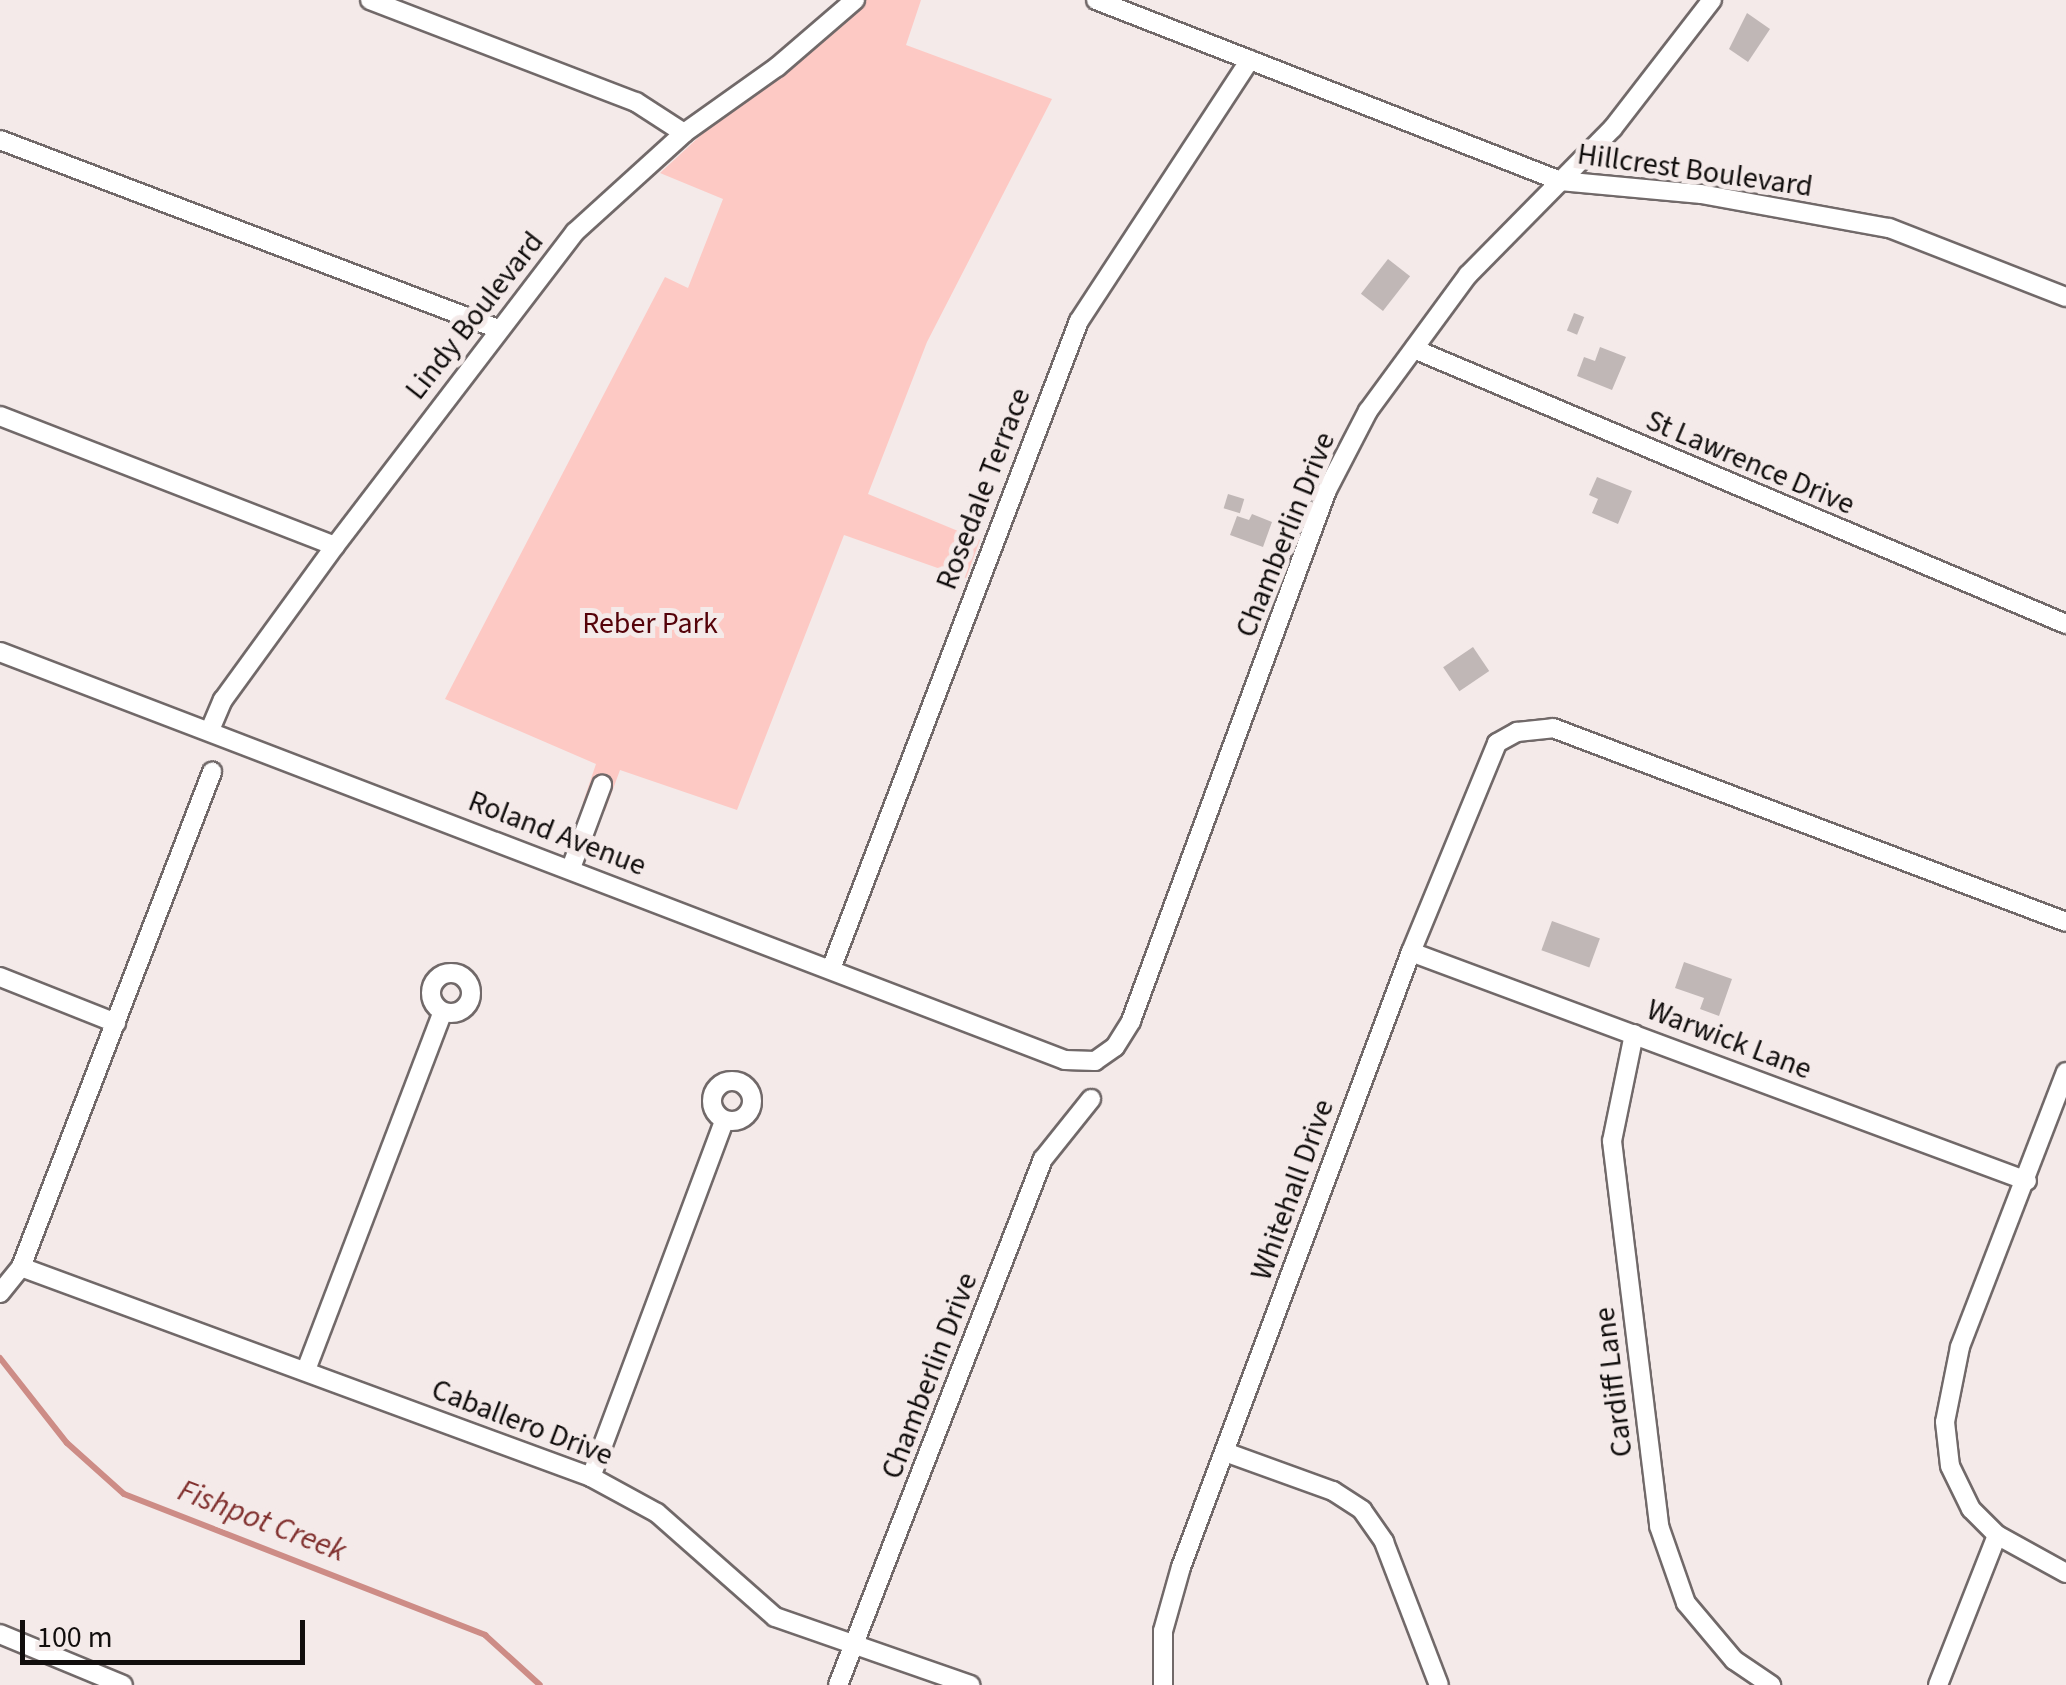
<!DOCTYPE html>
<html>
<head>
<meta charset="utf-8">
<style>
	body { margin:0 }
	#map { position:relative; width:2066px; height:1685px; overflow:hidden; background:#f4eae9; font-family:"Source Sans 3",sans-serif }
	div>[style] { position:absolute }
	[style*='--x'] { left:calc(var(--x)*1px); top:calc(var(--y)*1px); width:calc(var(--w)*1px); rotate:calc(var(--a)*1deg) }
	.green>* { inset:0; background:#fdc9c4 }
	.stream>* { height:6px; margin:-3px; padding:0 3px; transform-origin:3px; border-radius:3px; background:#cd8c86 }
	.building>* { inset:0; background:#c0b7b6; transform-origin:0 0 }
	.roads { filter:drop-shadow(2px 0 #716969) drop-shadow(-2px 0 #716969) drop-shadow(0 2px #716969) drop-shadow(0 -2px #716969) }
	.minor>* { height:18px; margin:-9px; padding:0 9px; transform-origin:9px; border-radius:9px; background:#fff }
	.minor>.ring { margin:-9px; padding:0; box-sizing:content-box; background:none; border:18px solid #fff; border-radius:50% }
	span { translate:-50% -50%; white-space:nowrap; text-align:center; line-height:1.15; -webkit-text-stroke:10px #f4eae9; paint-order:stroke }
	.street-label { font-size:30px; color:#110e0d }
	.park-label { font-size:30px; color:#540209 }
	.water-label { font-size:32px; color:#81312f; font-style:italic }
	.scale { position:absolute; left:20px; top:1620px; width:285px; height:45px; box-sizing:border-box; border:5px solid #110e0d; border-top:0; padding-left:12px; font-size:30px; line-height:35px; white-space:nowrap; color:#110e0d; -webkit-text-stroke:8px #f4eae9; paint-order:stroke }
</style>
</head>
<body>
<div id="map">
	<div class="green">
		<i style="clip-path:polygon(847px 0,921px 0,906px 45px,1052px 99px,927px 342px,868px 494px,980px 540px,966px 578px,844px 535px,737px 810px,620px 770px,605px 811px,583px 802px,596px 764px,445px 699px,665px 277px,688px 288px,723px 199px,660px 173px)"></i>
	</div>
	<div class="stream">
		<i style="--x:0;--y:1358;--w:108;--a:51.8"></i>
		<i style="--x:67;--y:1443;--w:76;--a:41.8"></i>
		<i style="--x:124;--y:1494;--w:388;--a:21.3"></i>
		<i style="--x:485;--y:1635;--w:74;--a:42.3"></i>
	</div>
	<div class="building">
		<i style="clip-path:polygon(1747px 13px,1770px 29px,1748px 62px,1729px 49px)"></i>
		<i style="left:1388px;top:259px;width:28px;height:44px;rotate:38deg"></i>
		<i style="left:1574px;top:313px;width:11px;height:19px;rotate:22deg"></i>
		<i style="clip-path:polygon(1600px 347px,1626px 357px,1612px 390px,1577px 376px,1584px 357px,1595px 361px)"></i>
		<i style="clip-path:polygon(1597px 477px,1632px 491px,1618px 524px,1592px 513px,1598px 499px,1589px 495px)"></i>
		<i style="left:1228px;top:494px;width:17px;height:15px;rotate:17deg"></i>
		<i style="clip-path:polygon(1252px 514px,1272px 522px,1263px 547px,1230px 535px,1237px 516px,1249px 520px)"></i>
		<i style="left:1473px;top:647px;width:29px;height:36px;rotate:56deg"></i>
		<i style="left:1552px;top:921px;width:51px;height:31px;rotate:20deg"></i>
		<i style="clip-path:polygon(1684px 962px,1732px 979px,1719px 1016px,1700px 1009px,1704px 998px,1675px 988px)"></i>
	</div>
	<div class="roads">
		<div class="minor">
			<i style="--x:370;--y:0;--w:285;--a:21"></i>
			<i style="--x:636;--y:102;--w:57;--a:32.9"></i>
			<i style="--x:1096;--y:0;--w:498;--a:21.3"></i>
			<i style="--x:1560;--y:181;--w:142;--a:5.3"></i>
			<i style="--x:1701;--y:194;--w:191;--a:10.3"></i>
			<i style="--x:1889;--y:228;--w:190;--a:21.3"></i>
			<i style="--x:0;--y:140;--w:533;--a:20.78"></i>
			<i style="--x:1414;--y:349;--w:708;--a:22.87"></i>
			<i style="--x:0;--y:416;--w:359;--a:21.2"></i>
			<i style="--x:0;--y:652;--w:1140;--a:20.96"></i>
			<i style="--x:1065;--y:1060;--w:30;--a:2"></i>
			<i style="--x:1095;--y:1061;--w:24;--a:-35"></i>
			<i style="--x:1115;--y:1047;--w:31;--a:-58"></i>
			<i style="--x:1131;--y:1021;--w:566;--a:-69.74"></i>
			<i style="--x:1327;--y:490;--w:89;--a:-62.6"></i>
			<i style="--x:1368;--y:411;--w:169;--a:-53.7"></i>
			<i style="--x:1468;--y:275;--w:206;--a:-45.4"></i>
			<i style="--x:1613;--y:128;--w:162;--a:-52.3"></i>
			<i style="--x:210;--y:730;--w:33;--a:-67"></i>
			<i style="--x:223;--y:700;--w:190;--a:-54"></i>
			<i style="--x:335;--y:546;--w:395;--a:-52.6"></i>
			<i style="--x:575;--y:232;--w:147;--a:-42.2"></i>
			<i style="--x:684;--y:133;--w:114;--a:-35.4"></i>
			<i style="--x:777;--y:67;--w:103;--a:-40.7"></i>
			<i style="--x:571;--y:868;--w:89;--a:-69.5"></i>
			<i style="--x:1411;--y:952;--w:657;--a:20.39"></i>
			<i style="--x:831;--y:969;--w:694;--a:-69.06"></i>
			<i style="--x:1079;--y:321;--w:312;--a:-56.8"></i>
			<i class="ring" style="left:431px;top:973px;width:22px;height:22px"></i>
			<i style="--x:0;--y:977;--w:125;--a:21.6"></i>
			<i style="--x:1634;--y:1034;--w:109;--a:101.6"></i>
			<i style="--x:1612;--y:1141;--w:388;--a:83"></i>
			<i style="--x:1659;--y:1526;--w:82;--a:70.7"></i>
			<i style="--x:1686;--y:1603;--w:75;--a:49.9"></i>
			<i style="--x:1734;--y:1660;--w:45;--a:34"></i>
			<i style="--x:2066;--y:1072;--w:295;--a:111.1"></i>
			<i style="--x:1960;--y:1347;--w:76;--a:101.3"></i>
			<i style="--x:1945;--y:1422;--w:44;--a:83.5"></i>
			<i style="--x:1950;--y:1466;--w:48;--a:64"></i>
			<i style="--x:1971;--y:1509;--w:37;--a:45"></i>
			<i style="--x:1997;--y:1535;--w:79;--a:28.8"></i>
			<i class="ring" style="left:712px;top:1081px;width:22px;height:22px"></i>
			<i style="--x:21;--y:1267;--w:607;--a:20.22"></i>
			<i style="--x:591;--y:1477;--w:75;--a:28.6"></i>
			<i style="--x:657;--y:1513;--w:157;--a:41.4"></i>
			<i style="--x:775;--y:1617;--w:207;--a:19.2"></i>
			<i style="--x:0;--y:1293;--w:33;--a:-51"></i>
			<i style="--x:21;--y:1267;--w:531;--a:-68.9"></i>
			<i style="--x:306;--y:1370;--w:383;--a:-69.1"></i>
			<i style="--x:1225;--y:1452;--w:115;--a:19.9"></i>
			<i style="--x:1333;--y:1491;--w:35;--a:33"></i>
			<i style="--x:1362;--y:1510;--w:39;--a:55"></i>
			<i style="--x:1384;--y:1542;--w:153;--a:69"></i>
			<i style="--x:591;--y:1477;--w:380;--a:-69.5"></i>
			<i style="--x:0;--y:1634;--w:133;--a:22.5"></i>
			<i style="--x:838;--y:1685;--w:565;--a:-68.71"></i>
			<i style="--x:1043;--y:1159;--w:77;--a:-51.3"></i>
			<i style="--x:1163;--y:1685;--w:54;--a:-90"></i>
			<i style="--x:1163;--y:1631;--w:66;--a:-74.3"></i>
			<i style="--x:1181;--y:1567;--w:657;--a:-69.5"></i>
			<i style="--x:1411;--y:952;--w:226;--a:-67.6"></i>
			<i style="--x:1497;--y:743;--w:23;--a:-29"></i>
			<i style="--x:1517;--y:732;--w:36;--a:-6"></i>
			<i style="--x:1553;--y:728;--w:548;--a:20.71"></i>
			<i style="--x:1938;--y:1685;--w:161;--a:-68.5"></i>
		</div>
	</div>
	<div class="street-label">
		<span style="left:1695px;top:171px;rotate:8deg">Hillcrest Boulevard</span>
		<span style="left:475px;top:316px;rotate:-52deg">Lindy Boulevard</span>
		<span style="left:1750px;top:463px;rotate:23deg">St Lawrence Drive</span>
		<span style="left:984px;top:489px;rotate:-69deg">Rosedale Terrace</span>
		<span style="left:1286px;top:535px;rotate:-68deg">Chamberlin Drive</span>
		<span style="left:557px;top:834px;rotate:21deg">Roland Avenue</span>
		<span style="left:1729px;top:1040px;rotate:21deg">Warwick Lane</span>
		<span style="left:1293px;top:1190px;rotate:-70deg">Whitehall Drive</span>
		<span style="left:930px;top:1376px;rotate:-69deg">Chamberlin Drive</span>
		<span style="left:1614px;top:1382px;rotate:-97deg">Cardiff Lane</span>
		<span style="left:522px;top:1423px;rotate:21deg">Caballero Drive</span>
	</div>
	<div class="park-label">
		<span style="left:650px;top:624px">Reber Park</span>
	</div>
	<div class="water-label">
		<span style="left:262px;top:1521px;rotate:21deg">Fishpot Creek</span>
	</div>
	<div class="scale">100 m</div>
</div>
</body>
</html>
